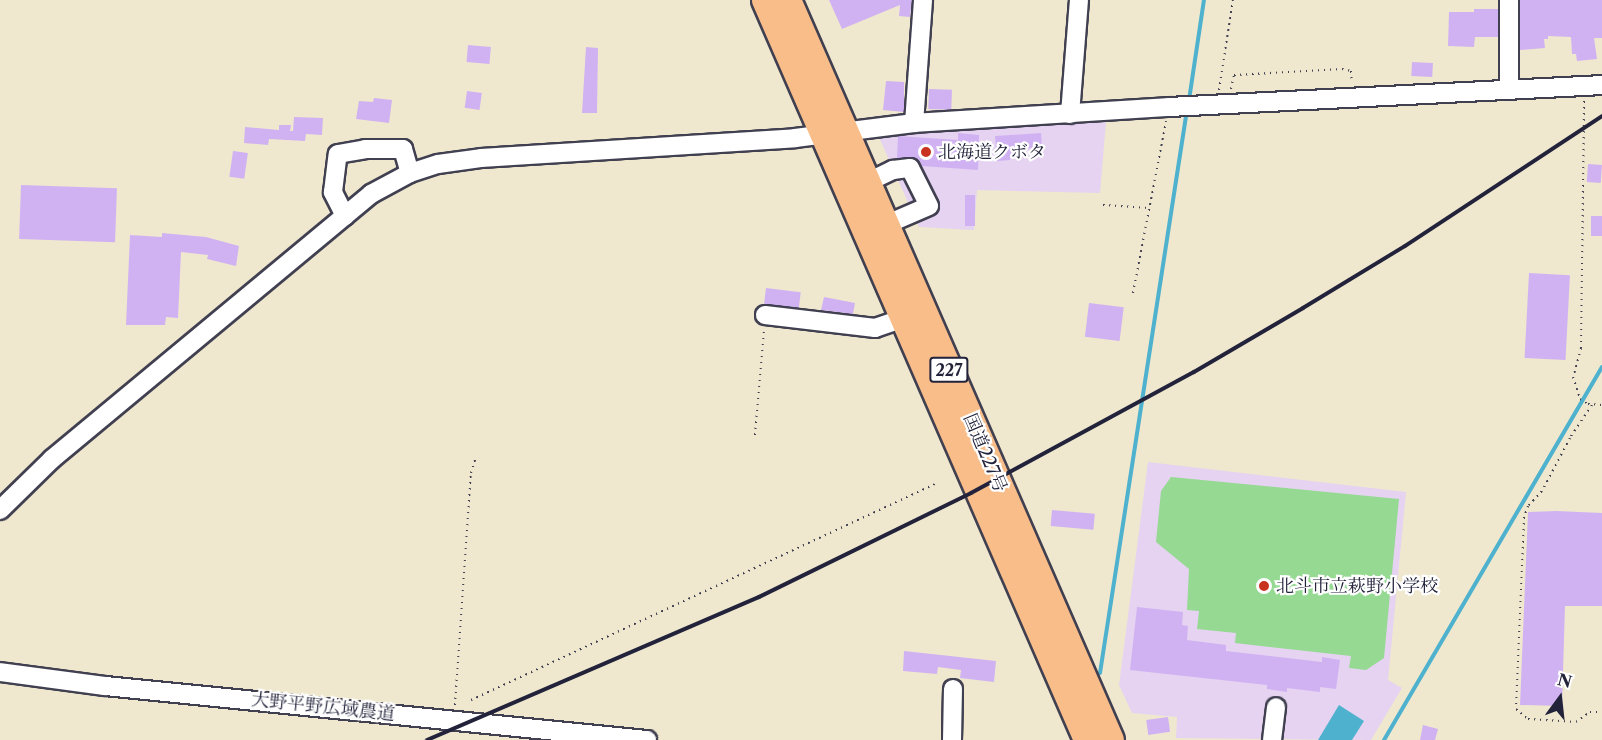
<!DOCTYPE html>
<html>
<head>
<meta charset="utf-8">
<style>
	body { margin:0 }
	#map { position:relative; width:1602px; height:740px; overflow:hidden; background:#efe8cf; font-family:"Libre Caslon Text","Noto Serif JP",serif }
	div>[style] { position:absolute }
	[style*='--x'] { left:calc(var(--x)*1px); top:calc(var(--y)*1px); width:calc(var(--w)*1px); rotate:calc(var(--a)*1deg) }
	.built>* { inset:0; background:#e5d3f1 }
	.green>* { inset:0; background:#95d992 }
	.water>* { inset:0; background:#4eb1cd }
	.stream>* { height:4px; margin:-2px; padding:0 2px; transform-origin:2px; border-radius:2px; background:#4eb1cd }
	.building>* { inset:0; background:#d0b2f2; transform-origin:0 0 }
	.path>* { height:2px; margin-top:-1px; transform-origin:0; background:repeating-linear-gradient(90deg,#414051 0 1.5px,transparent 0 6px) }
	.roads { filter:drop-shadow(2px 0 #414051) drop-shadow(-2px 0 #414051) drop-shadow(0 2px #414051) drop-shadow(0 -2px #414051) }
	.minor>* { height:18px; margin:-9px; padding:0 9px; transform-origin:9px; border-radius:9px; background:#fff }
	.highway>* { height:26px; margin:-13px; padding:0 13px; transform-origin:13px; border-radius:13px; background:#f8bd89 }
	.rail>* { height:4px; margin:-2px; padding:0 2px; transform-origin:2px; border-radius:2px; background:#22223b }
	.dots>* { width:16px; height:16px; translate:-50% -50%; box-sizing:border-box; border:3px solid #fff; border-radius:50% }
	span { translate:-50% -50%; white-space:nowrap; text-align:center; line-height:1.15; -webkit-text-stroke:4.5px #fff; paint-order:stroke }
	.shield-label span { padding:2px 4px; background:#fff; border:2px solid; border-radius:4px; -webkit-text-stroke-width:0 }
	.shield-label { font-size:16px; color:#22223b; font-weight:700 }
	.poi-label { font-size:18px; color:#22223b }
	.left { translate:0 -50%; text-align:left }
	.street-label { font-size:18px; color:#22223b }
	.north { position:absolute; left:1530px; top:668px; width:60px; height:60px; -webkit-text-stroke:4px #fff; paint-order:stroke; rotate:15deg; font-size:16px; font-weight:700; line-height:24px; text-align:center; color:#22223b }
	.north::after { content:''; display:block; margin:auto; width:21px; height:27px; background:#22223b; clip-path:polygon(50% 0,100% 100%,50% 72%,0 100%) }
</style>
</head>
<body>
<div id="map">
	<div class="built">
		<i style="clip-path:polygon(1106px 122px,1100px 193px,977px 190px,974px 230px,919px 227px,878px 135px)"></i>
		<i style="clip-path:polygon(1148px 462px,1406px 492px,1388px 680px,1402px 688px,1371px 740px,1176px 738px,1177px 717px,1132px 713px,1119px 685px)"></i>
	</div>
	<div class="green">
		<i style="clip-path:polygon(1171px 477px,1399px 499px,1384px 658px,1366px 670px,1349px 668px,1351px 656px,1235px 643px,1236px 633px,1197px 629px,1199px 611px,1187px 610px,1189px 569px,1156px 542px,1161px 491px)"></i>
	</div>
	<div class="water">
		<i style="clip-path:polygon(1339px 705px,1364px 721px,1352px 740px,1318px 740px)"></i>
	</div>
	<div class="stream">
		<i style="--x:1189;--y:100;--w:101;--a:-81.5"></i>
		<i style="--x:1100;--y:673;--w:570;--a:-81.22"></i>
		<i style="--x:1384;--y:740;--w:432;--a:-59.7"></i>
	</div>
	<div class="building">
		<i style="clip-path:polygon(829px 0,912px 0,910px 17px,899px 16px,900px 5px,842px 29px)"></i>
		<i style="clip-path:polygon(1520px 0,1602px 0,1602px 38px,1594px 38px,1597px 59px,1577px 61px,1576px 54px,1572px 54px,1571px 37px,1548px 36px,1548px 39px,1544px 39px,1545px 48px,1520px 50px)"></i>
		<i style="clip-path:polygon(1474px 9px,1498px 9px,1498px 37px,1475px 37px,1474px 47px,1448px 46px,1449px 12px,1474px 12px)"></i>
		<i style="left:468px;top:45px;width:23px;height:17px;rotate:5deg"></i>
		<i style="clip-path:polygon(586px 47px,598px 48px,597px 113px,582px 113px)"></i>
		<i style="left:1412px;top:62px;width:21px;height:14px;rotate:3deg"></i>
		<i style="clip-path:polygon(886px 81px,904px 82px,904px 112px,883px 110px)"></i>
		<i style="left:929px;top:89px;width:23px;height:20px;rotate:2deg"></i>
		<i style="left:467px;top:91px;width:15px;height:17px;rotate:8deg"></i>
		<i style="clip-path:polygon(374px 98px,392px 100px,389px 123px,356px 119px,359px 101px,373px 102px)"></i>
		<i style="clip-path:polygon(294px 117px,323px 118px,322px 135px,306px 134px,305px 141px,269px 139px,268px 145px,244px 143px,245px 127px,279px 130px,279px 125px,291px 125px,290px 131px,293px 131px)"></i>
		<i style="clip-path:polygon(958px 133px,979px 135px,978px 170px,922px 166px,915px 158px,897px 158px,898px 136px,958px 140px)"></i>
		<i style="clip-path:polygon(1041px 133px,1042px 147px,1011px 150px,1010px 160px,997px 161px,995px 136px)"></i>
		<i style="left:233px;top:151px;width:15px;height:26px;rotate:8deg"></i>
		<i style="left:1588px;top:164px;width:14px;height:18px;rotate:4deg"></i>
		<i style="left:21px;top:185px;width:96px;height:54px;rotate:2deg"></i>
		<i style="left:965px;top:195px;width:10px;height:31px"></i>
		<i style="left:1591px;top:216px;width:11px;height:20px"></i>
		<i style="clip-path:polygon(162px 233px,206px 237px,239px 246px,236px 266px,207px 259px,208px 255px,181px 252px,178px 318px,166px 317px,165px 325px,126px 325px,130px 235px,162px 237px)"></i>
		<i style="left:1529px;top:273px;width:41px;height:85px;rotate:3deg"></i>
		<i style="left:766px;top:288px;width:35px;height:16px;rotate:7deg"></i>
		<i style="clip-path:polygon(824px 297px,855px 303px,853px 314px,821px 310px)"></i>
		<i style="left:1089px;top:303px;width:35px;height:34px;rotate:7deg"></i>
		<i style="left:1052px;top:510px;width:43px;height:16px;rotate:5deg"></i>
		<i style="clip-path:polygon(1557px 511px,1602px 513px,1602px 606px,1565px 606px,1562px 706px,1520px 705px,1528px 512px)"></i>
		<i style="clip-path:polygon(1137px 607px,1183px 612px,1182px 625px,1188px 626px,1187px 640px,1226px 645px,1226px 651px,1322px 662px,1322px 657px,1340px 660px,1336px 689px,1320px 687px,1320px 692px,1287px 688px,1287px 692px,1267px 689px,1267px 685px,1130px 670px)"></i>
		<i style="clip-path:polygon(904px 651px,996px 661px,994px 682px,960px 678px,961px 670px,938px 667px,937px 674px,903px 671px)"></i>
		<i style="left:1168px;top:717px;width:15px;height:22px;rotate:82deg"></i>
		<i style="clip-path:polygon(1423px 725px,1438px 729px,1435px 740px,1420px 740px)"></i>
	</div>
	<div class="path">
		<i style="--x:1231;--y:89;--w:14;--a:-78"></i>
		<i style="--x:1234;--y:75;--w:108;--a:-3.2"></i>
		<i style="--x:1342;--y:69;--w:9;--a:13"></i>
		<i style="--x:1351;--y:71;--w:11;--a:85"></i>
		<i style="--x:1219;--y:90;--w:91;--a:-81.2"></i>
		<i style="--x:1584;--y:101;--w:247;--a:90.7"></i>
		<i style="--x:1581;--y:348;--w:30;--a:105"></i>
		<i style="--x:1573;--y:377;--w:23;--a:72"></i>
		<i style="--x:1580;--y:399;--w:9;--a:32"></i>
		<i style="--x:1588;--y:404;--w:14;--a:4"></i>
		<i style="--x:1103;--y:205;--w:46;--a:3.7"></i>
		<i style="--x:1133;--y:293;--w:175;--a:-79.1"></i>
		<i style="--x:1592;--y:405;--w:40;--a:124"></i>
		<i style="--x:1570;--y:438;--w:60;--a:117.8"></i>
		<i style="--x:1542;--y:491;--w:21;--a:133"></i>
		<i style="--x:1528;--y:506;--w:12;--a:110"></i>
		<i style="--x:1524;--y:517;--w:192;--a:92.4"></i>
		<i style="--x:1516;--y:709;--w:16;--a:40"></i>
		<i style="--x:1528;--y:719;--w:48;--a:3.6"></i>
		<i style="--x:1576;--y:722;--w:17;--a:-36"></i>
		<i style="--x:1590;--y:712;--w:12;--a:0"></i>
		<i style="--x:755;--y:435;--w:105;--a:-85.1"></i>
		<i style="--x:471;--y:700;--w:512;--a:-24.96"></i>
		<i style="--x:455;--y:705;--w:233;--a:-86.1"></i>
		<i style="--x:471;--y:473;--w:14;--a:-73"></i>
	</div>
	<div class="roads">
		<div class="minor">
			<i style="--x:1509;--y:0;--w:90;--a:90"></i>
			<i style="--x:1070;--y:114;--w:114;--a:-85.5"></i>
			<i style="--x:914;--y:123;--w:123;--a:-85.8"></i>
			<i style="--x:866;--y:183;--w:30;--a:-26"></i>
			<i style="--x:893;--y:170;--w:17;--a:-7"></i>
			<i style="--x:910;--y:168;--w:42;--a:63.4"></i>
			<i style="--x:929;--y:206;--w:48;--a:156.6"></i>
			<i style="--x:345;--y:216;--w:27;--a:-117"></i>
			<i style="--x:333;--y:192;--w:38;--a:-83"></i>
			<i style="--x:338;--y:154;--w:27;--a:-10"></i>
			<i style="--x:365;--y:149;--w:38;--a:0"></i>
			<i style="--x:403;--y:149;--w:25;--a:74"></i>
			<i style="--x:765;--y:315;--w:111;--a:6.7"></i>
			<i style="--x:875;--y:328;--w:40;--a:-18.9"></i>
			<i style="--x:0;--y:510;--w:73;--a:-44.4"></i>
			<i style="--x:52;--y:459;--w:415;--a:-39.7"></i>
			<i style="--x:371;--y:194;--w:44;--a:-28.3"></i>
			<i style="--x:410;--y:173;--w:29;--a:-18"></i>
			<i style="--x:438;--y:164;--w:43;--a:-7.9"></i>
			<i style="--x:481;--y:158;--w:315;--a:-3.6"></i>
			<i style="--x:795;--y:138;--w:120;--a:-7.2"></i>
			<i style="--x:914;--y:123;--w:256;--a:-3.6"></i>
			<i style="--x:1169;--y:107;--w:434;--a:-2.9"></i>
			<i style="--x:0;--y:672;--w:106;--a:7.6"></i>
			<i style="--x:105;--y:686;--w:545;--a:5.69"></i>
			<i style="--x:952;--y:740;--w:51;--a:-88.9"></i>
			<i style="--x:1272;--y:740;--w:33;--a:-83"></i>
		</div>
		<div class="highway">
			<i style="--x:765;--y:0;--w:807;--a:66.48"></i>
			<i style="--x:788;--y:0;--w:807;--a:66.42"></i>
		</div>
	</div>
	<div class="rail">
		<i style="--x:427;--y:740;--w:361;--a:-23.3"></i>
		<i style="--x:759;--y:597;--w:236;--a:-26.1"></i>
		<i style="--x:971;--y:493;--w:254;--a:-28.5"></i>
		<i style="--x:1194;--y:372;--w:126;--a:-30.4"></i>
		<i style="--x:1303;--y:308;--w:119;--a:-31.3"></i>
		<i style="--x:1405;--y:246;--w:236;--a:-33.4"></i>
	</div>
	<div class="dots">
		<i style="left:926px;top:152px;background:#c8321e"></i>
		<i style="left:1264px;top:586px;background:#c8321e"></i>
	</div>
	<div class="shield-label">
		<span style="left:949px;top:370px">227</span>
	</div>
	<div class="poi-label">
		<span class="left" style="left:938px;top:152px">北海道クボタ</span>
		<span class="left" style="left:1276px;top:586px">北斗市立萩野小学校</span>
	</div>
	<div class="street-label">
		<span style="left:985px;top:453px;rotate:67deg">国道227号</span>
		<span style="left:323px;top:707px;rotate:6deg">大野平野広域農道</span>
	</div>
	<div class="north">N</div>
</div>
</body>
</html>
